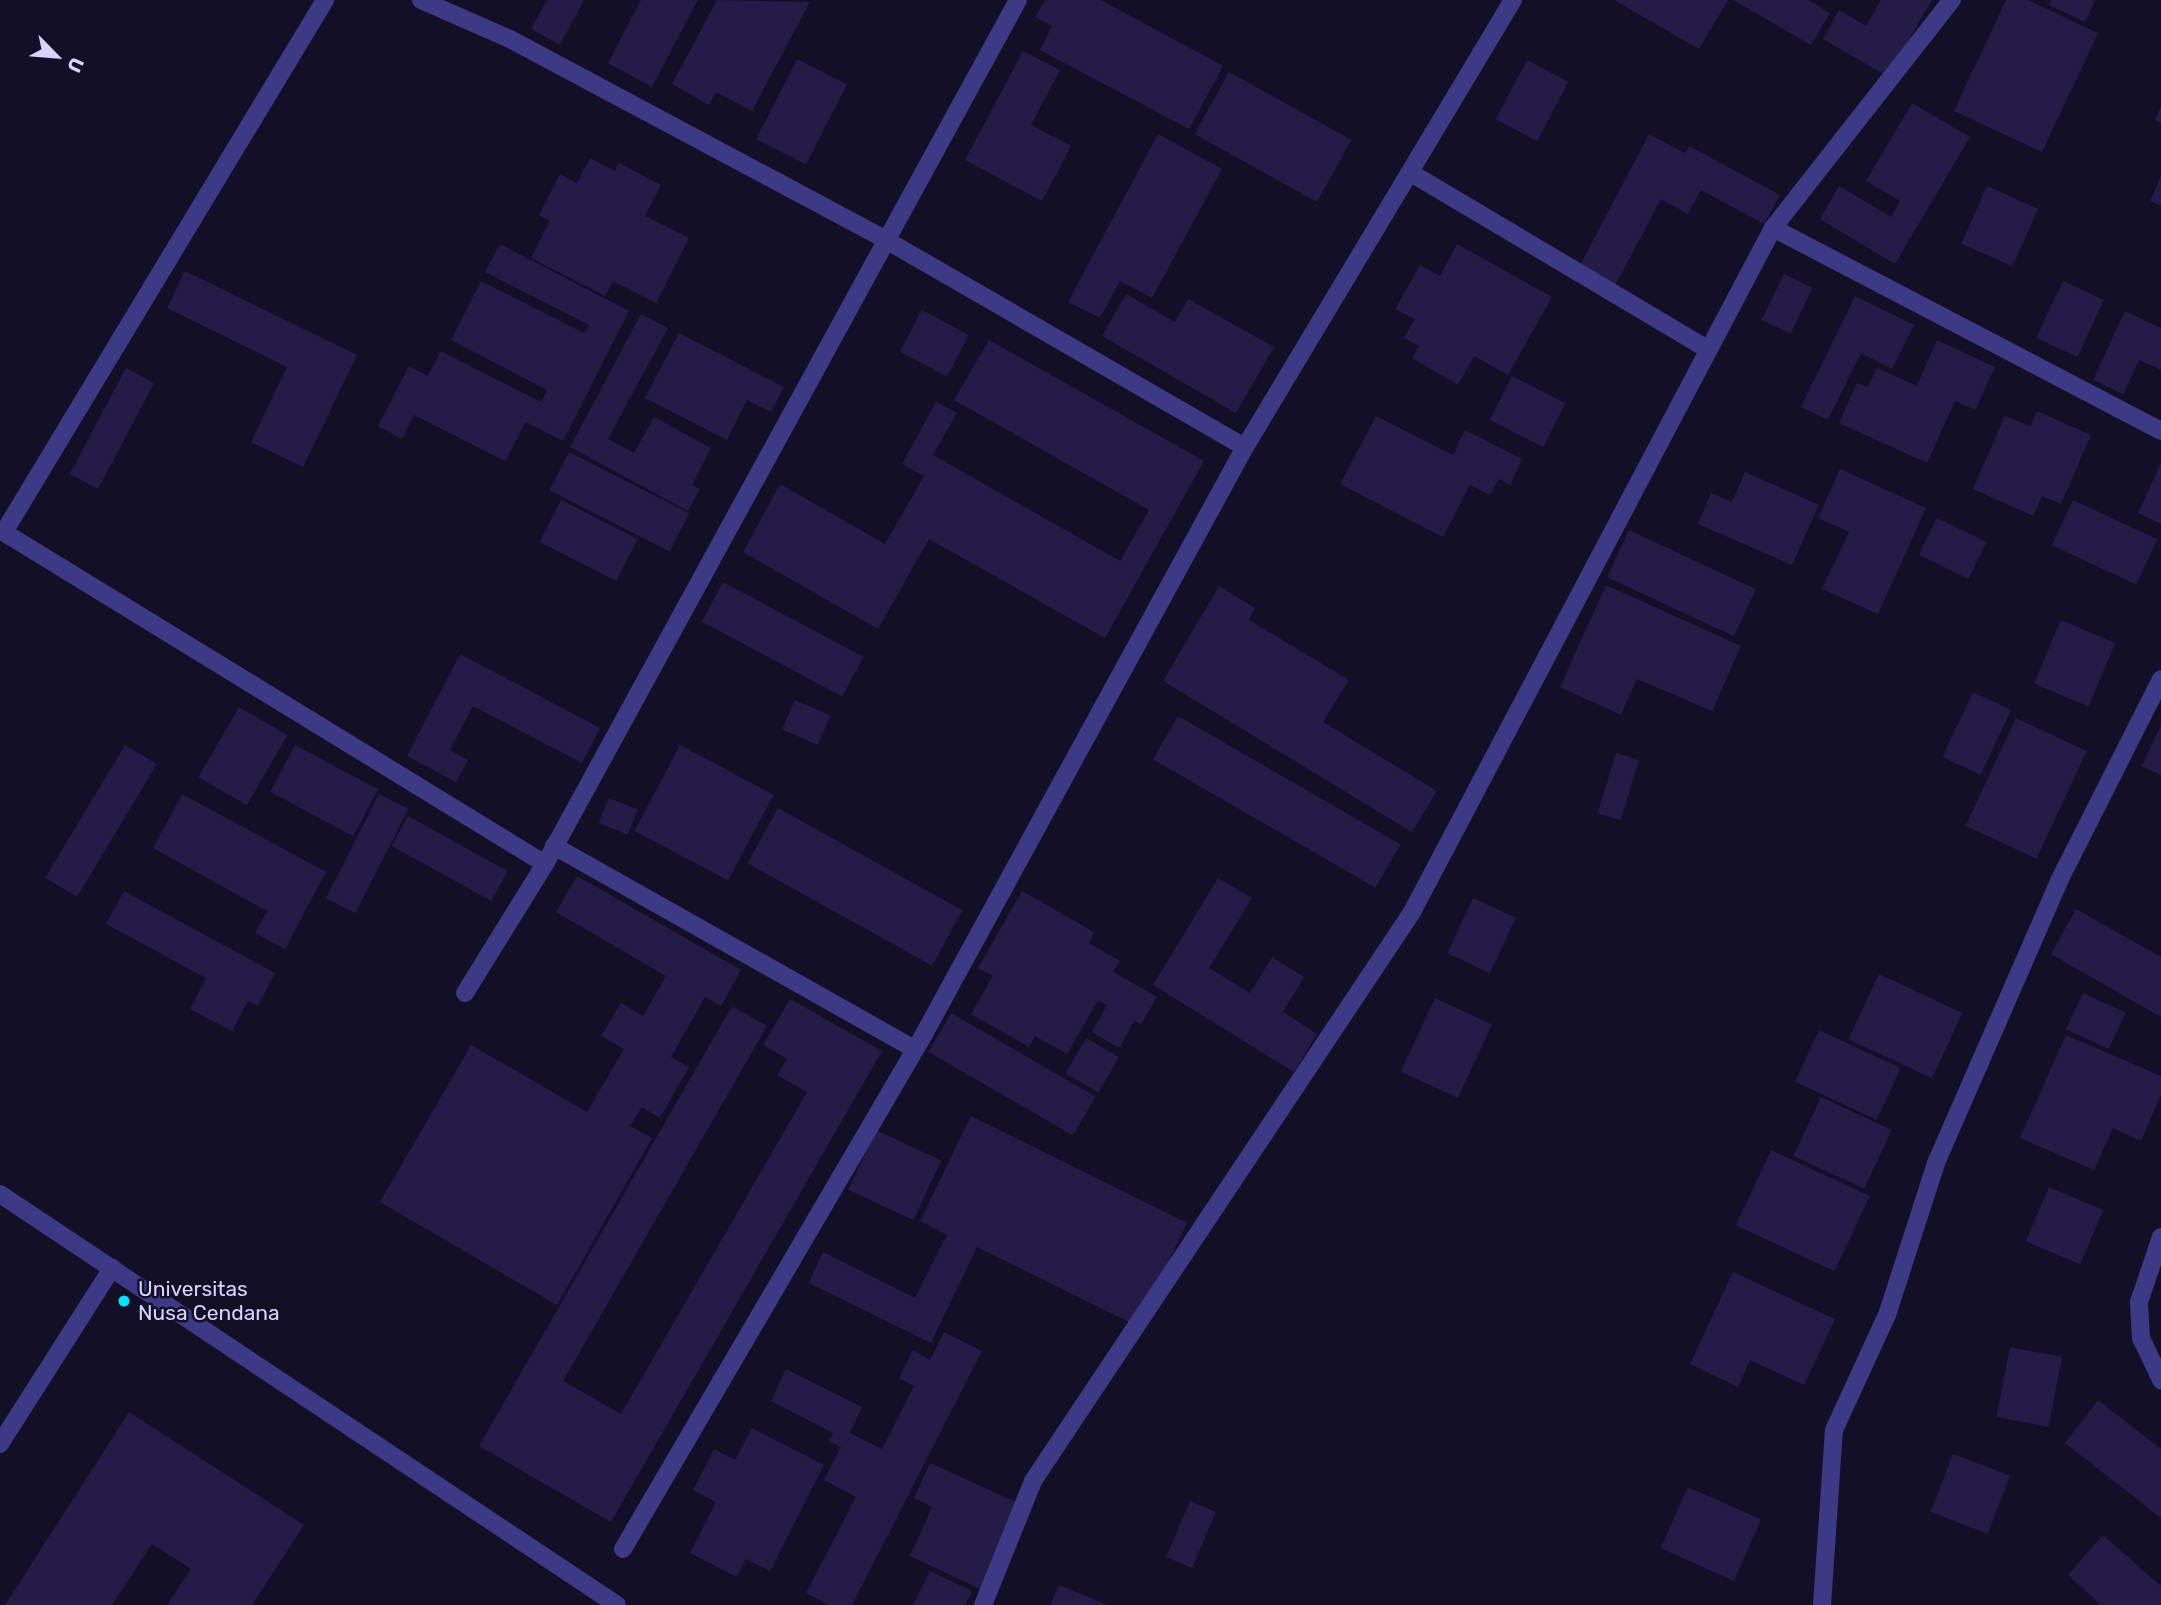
<!DOCTYPE html>
<html>
<head>
<meta charset="utf-8">
<style>
	body { margin:0 }
	#map { position:relative; width:2161px; height:1605px; overflow:hidden; background:#130f26; font-family:Rubik,sans-serif }
	div>[style] { position:absolute }
	[style*='--x'] { left:calc(var(--x)*1px); top:calc(var(--y)*1px); width:calc(var(--w)*1px); rotate:calc(var(--a)*1deg) }
	.building>* { inset:0; background:#241b47; transform-origin:0 0 }
	.minor>* { height:18px; margin:-9px; padding:0 9px; transform-origin:9px; border-radius:9px; background:#3d3a85 }
	.dots>* { width:19px; height:19px; translate:-50% -50%; box-sizing:border-box; border:4px solid #130f26; border-radius:50% }
	span { translate:-50% -50%; white-space:nowrap; text-align:center; line-height:1.15; -webkit-text-stroke:5px #130f26; paint-order:stroke }
	.poi-label { font-size:21px; color:#d9d4ff }
	.left { translate:0 -50%; text-align:left }
	.north { position:absolute; left:21px; top:21px; width:70px; height:70px; -webkit-text-stroke:5px #130f26; paint-order:stroke; rotate:115deg; font-size:19px; font-weight:700; line-height:28px; text-align:center; color:#d9d4ff }
	.north::after { content:''; display:block; margin:auto; width:24px; height:32px; background:#d9d4ff; clip-path:polygon(50% 0,100% 100%,50% 72%,0 100%) }
</style>
</head>
<body>
<div id="map">
	<div class="building">
		<i style="clip-path:polygon(547px 0,584px 0,560px 45px,531px 29px)"></i>
		<i style="clip-path:polygon(641px 0,698px 0,652px 87px,608px 63px)"></i>
		<i style="clip-path:polygon(717px 0,810px 2px,752px 111px,716px 92px,709px 105px,672px 84px)"></i>
		<i style="clip-path:polygon(1045px 0,1101px 0,1223px 66px,1189px 129px,1040px 50px,1052px 26px,1035px 17px)"></i>
		<i style="clip-path:polygon(1614px 0,1728px 0,1699px 49px)"></i>
		<i style="clip-path:polygon(1733px 0,1808px 0,1830px 13px,1811px 45px)"></i>
		<i style="clip-path:polygon(1881px 0,1932px 0,1887px 76px,1823px 39px,1839px 10px,1866px 26px)"></i>
		<i style="clip-path:polygon(2006px 0,2028px 0,2098px 33px,2042px 152px,1954px 111px)"></i>
		<i style="clip-path:polygon(2051px 0,2095px 0,2085px 22px,2049px 5px)"></i>
		<i style="clip-path:polygon(1023px 51px,1060px 70px,1031px 125px,1071px 146px,1042px 201px,965px 160px)"></i>
		<i style="left:797px;top:59px;width:56px;height:90px;rotate:27deg"></i>
		<i style="left:1527px;top:60px;width:47px;height:67px;rotate:28deg"></i>
		<i style="left:1229px;top:72px;width:140px;height:71px;rotate:29deg"></i>
		<i style="clip-path:polygon(1912px 103px,1970px 137px,1895px 264px,1820px 219px,1839px 186px,1891px 217px,1900px 201px,1866px 181px)"></i>
		<i style="clip-path:polygon(2161px 106px,2161px 123px,2155px 120px)"></i>
		<i style="clip-path:polygon(1158px 134px,1222px 169px,1152px 298px,1120px 281px,1100px 318px,1068px 302px)"></i>
		<i style="clip-path:polygon(1649px 134px,1685px 153px,1689px 146px,1780px 195px,1764px 224px,1701px 190px,1688px 214px,1661px 199px,1613px 289px,1577px 271px)"></i>
		<i style="clip-path:polygon(590px 158px,615px 171px,619px 163px,661px 185px,645px 216px,689px 238px,656px 303px,613px 281px,605px 296px,531px 258px,550px 221px,539px 215px,560px 174px,577px 183px)"></i>
		<i style="clip-path:polygon(2161px 176px,2161px 206px,2150px 201px)"></i>
		<i style="left:1987px;top:186px;width:56px;height:63px;rotate:24deg"></i>
		<i style="clip-path:polygon(500px 244px,629px 311px,563px 441px,526px 422px,505px 461px,414px 415px,402px 439px,378px 426px,409px 366px,428px 376px,441px 351px,541px 402px,547px 390px,451px 340px,481px 281px,584px 333px,589px 325px,485px 272px)"></i>
		<i style="clip-path:polygon(1457px 244px,1552px 297px,1508px 375px,1474px 356px,1458px 385px,1412px 358px,1419px 346px,1404px 338px,1415px 319px,1395px 309px,1420px 265px,1440px 276px)"></i>
		<i style="clip-path:polygon(185px 271px,357px 355px,303px 467px,251px 442px,287px 367px,167px 308px)"></i>
		<i style="left:1784px;top:274px;width:32px;height:51px;rotate:26deg"></i>
		<i style="left:2063px;top:281px;width:45px;height:63px;rotate:25deg"></i>
		<i style="clip-path:polygon(1126px 294px,1175px 322px,1188px 299px,1274px 347px,1236px 413px,1102px 336px)"></i>
		<i style="clip-path:polygon(1855px 296px,1914px 325px,1892px 369px,1861px 353px,1828px 420px,1801px 407px)"></i>
		<i style="left:922px;top:310px;width:53px;height:47px;rotate:28deg"></i>
		<i style="clip-path:polygon(2125px 311px,2161px 328px,2161px 370px,2139px 360px,2123px 394px,2093px 380px)"></i>
		<i style="clip-path:polygon(641px 314px,668px 328px,608px 439px,634px 453px,654px 417px,711px 448px,692px 485px,700px 489px,688px 511px,570px 447px)"></i>
		<i style="clip-path:polygon(679px 333px,784px 387px,771px 412px,747px 400px,727px 440px,645px 398px)"></i>
		<i style="clip-path:polygon(989px 340px,1204px 461px,1105px 638px,929px 539px,878px 629px,743px 552px,780px 484px,885px 544px,924px 476px,902px 464px,936px 402px,957px 413px,933px 455px,1120px 561px,1149px 510px,954px 400px)"></i>
		<i style="clip-path:polygon(1937px 340px,1995px 367px,1975px 410px,1955px 401px,1927px 463px,1839px 423px,1857px 383px,1868px 387px,1877px 368px,1917px 386px)"></i>
		<i style="left:126px;top:368px;width:32px;height:120px;rotate:28deg"></i>
		<i style="left:1512px;top:376px;width:60px;height:49px;rotate:27deg"></i>
		<i style="clip-path:polygon(2037px 411px,2091px 435px,2061px 504px,2042px 496px,2033px 516px,1973px 489px,2005px 416px,2030px 426px)"></i>
		<i style="clip-path:polygon(1376px 416px,1453px 455px,1465px 430px,1522px 459px,1510px 485px,1499px 479px,1490px 495px,1470px 485px,1443px 537px,1340px 484px)"></i>
		<i style="left:569px;top:452px;width:135px;height:43px;rotate:27deg"></i>
		<i style="clip-path:polygon(2161px 463px,2161px 524px,2138px 513px)"></i>
		<i style="clip-path:polygon(1840px 469px,1926px 508px,1878px 614px,1822px 589px,1849px 532px,1818px 518px)"></i>
		<i style="clip-path:polygon(1745px 472px,1819px 505px,1792px 565px,1698px 524px,1711px 493px,1732px 502px)"></i>
		<i style="left:561px;top:500px;width:86px;height:47px;rotate:27deg"></i>
		<i style="left:2073px;top:500px;width:93px;height:50px;rotate:25deg"></i>
		<i style="left:1937px;top:518px;width:55px;height:41px;rotate:26deg"></i>
		<i style="left:1629px;top:530px;width:140px;height:52px;rotate:25deg"></i>
		<i style="left:723px;top:582px;width:159px;height:45px;rotate:28deg"></i>
		<i style="clip-path:polygon(1606px 585px,1741px 646px,1712px 711px,1637px 679px,1621px 715px,1560px 687px)"></i>
		<i style="clip-path:polygon(1219px 586px,1255px 608px,1249px 620px,1349px 680px,1323px 722px,1437px 791px,1412px 832px,1163px 681px)"></i>
		<i style="left:2061px;top:620px;width:59px;height:69px;rotate:23deg"></i>
		<i style="clip-path:polygon(460px 654px,600px 728px,582px 763px,473px 706px,450px 750px,468px 760px,456px 782px,407px 756px)"></i>
		<i style="left:1973px;top:692px;width:42px;height:72px;rotate:25deg"></i>
		<i style="left:795px;top:700px;width:39px;height:32px;rotate:24deg"></i>
		<i style="left:239px;top:707px;width:56px;height:81px;rotate:30deg"></i>
		<i style="left:1178px;top:716px;width:257px;height:50px;rotate:30deg"></i>
		<i style="left:2016px;top:718px;width:78px;height:119px;rotate:25deg"></i>
		<i style="clip-path:polygon(2161px 725px,2161px 775px,2142px 766px)"></i>
		<i style="left:125px;top:745px;width:37px;height:155px;rotate:31deg"></i>
		<i style="left:295px;top:745px;width:94px;height:53px;rotate:28deg"></i>
		<i style="left:680px;top:745px;width:106px;height:97px;rotate:28deg"></i>
		<i style="left:1616px;top:753px;width:24px;height:63px;rotate:17deg"></i>
		<i style="clip-path:polygon(182px 794px,326px 872px,285px 949px,255px 933px,267px 911px,153px 848px)"></i>
		<i style="left:379px;top:794px;width:33px;height:117px;rotate:27deg"></i>
		<i style="left:609px;top:798px;width:31px;height:27px;rotate:22deg"></i>
		<i style="left:778px;top:808px;width:211px;height:63px;rotate:29deg"></i>
		<i style="left:408px;top:816px;width:114px;height:34px;rotate:29deg"></i>
		<i style="clip-path:polygon(577px 876px,741px 970px,721px 1006px,705px 997px,671px 1057px,689px 1067px,660px 1118px,642px 1107px,630px 1126px,652px 1138px,557px 1305px,380px 1202px,471px 1045px,587px 1112px,624px 1049px,601px 1036px,621px 1003px,643px 1016px,666px 976px,556px 912px)"></i>
		<i style="clip-path:polygon(1218px 878px,1252px 898px,1209px 968px,1250px 993px,1272px 957px,1304px 977px,1283px 1012px,1317px 1034px,1294px 1072px,1153px 985px)"></i>
		<i style="clip-path:polygon(124px 891px,275px 973px,258px 1006px,248px 1001px,232px 1031px,190px 1009px,206px 978px,106px 924px)"></i>
		<i style="clip-path:polygon(1022px 891px,1094px 932px,1089px 943px,1120px 961px,1113px 972px,1157px 997px,1141px 1024px,1134px 1021px,1119px 1048px,1092px 1032px,1107px 1005px,1098px 1000px,1067px 1054px,1035px 1036px,1029px 1047px,971px 1014px,993px 976px,978px 968px)"></i>
		<i style="left:1473px;top:898px;width:47px;height:61px;rotate:25deg"></i>
		<i style="clip-path:polygon(2076px 909px,2161px 957px,2161px 1017px,2051px 954px)"></i>
		<i style="left:1879px;top:974px;width:92px;height:72px;rotate:25deg"></i>
		<i style="left:2083px;top:993px;width:47px;height:40px;rotate:25deg"></i>
		<i style="left:1435px;top:998px;width:63px;height:81px;rotate:25deg"></i>
		<i style="clip-path:polygon(790px 999px,882px 1051px,611px 1522px,479px 1446px,732px 1006px,767px 1026px,563px 1381px,621px 1414px,807px 1092px,777px 1075px,787px 1059px,763px 1045px)"></i>
		<i style="left:951px;top:1013px;width:167px;height:45px;rotate:30deg"></i>
		<i style="left:1819px;top:1030px;width:90px;height:57px;rotate:25deg"></i>
		<i style="clip-path:polygon(2066px 1035px,2161px 1076px,2161px 1095px,2141px 1141px,2113px 1128px,2094px 1170px,2020px 1138px)"></i>
		<i style="left:1086px;top:1038px;width:38px;height:41px;rotate:30deg"></i>
		<i style="left:1821px;top:1097px;width:78px;height:65px;rotate:25deg"></i>
		<i style="clip-path:polygon(971px 1116px,1187px 1223px,1137px 1326px,977px 1247px,931px 1343px,809px 1283px,823px 1252px,915px 1298px,947px 1235px,920px 1221px)"></i>
		<i style="left:876px;top:1130px;width:72px;height:66px;rotate:25deg"></i>
		<i style="left:1771px;top:1150px;width:109px;height:83px;rotate:25deg"></i>
		<i style="left:2049px;top:1187px;width:59px;height:59px;rotate:23deg"></i>
		<i style="clip-path:polygon(1733px 1272px,1835px 1319px,1804px 1385px,1750px 1360px,1738px 1387px,1690px 1364px)"></i>
		<i style="clip-path:polygon(944px 1332px,982px 1351px,852px 1605px,829px 1605px,806px 1593px,856px 1497px,824px 1480px,841px 1447px,829px 1441px,833px 1433px,771px 1401px,786px 1369px,862px 1407px,850px 1433px,882px 1449px,914px 1386px,899px 1378px,913px 1350px,930px 1360px)"></i>
		<i style="left:2010px;top:1347px;width:53px;height:71px;rotate:11deg"></i>
		<i style="clip-path:polygon(2098px 1400px,2161px 1449px,2161px 1518px,2065px 1443px)"></i>
		<i style="clip-path:polygon(129px 1412px,304px 1525px,252px 1605px,167px 1605px,191px 1569px,152px 1544px,112px 1605px,5px 1605px)"></i>
		<i style="clip-path:polygon(752px 1428px,824px 1465px,770px 1571px,746px 1559px,737px 1577px,690px 1553px,716px 1502px,693px 1490px,714px 1449px,735px 1460px)"></i>
		<i style="left:1953px;top:1454px;width:61px;height:62px;rotate:21deg"></i>
		<i style="clip-path:polygon(930px 1463px,1020px 1504px,980px 1589px,910px 1556px,932px 1507px,914px 1498px)"></i>
		<i style="left:1688px;top:1487px;width:80px;height:67px;rotate:24deg"></i>
		<i style="left:1190px;top:1501px;width:28px;height:61px;rotate:23deg"></i>
		<i style="clip-path:polygon(2103px 1535px,2161px 1586px,2161px 1605px,2101px 1605px,2068px 1575px)"></i>
		<i style="clip-path:polygon(930px 1571px,972px 1591px,965px 1605px,913px 1605px)"></i>
		<i style="clip-path:polygon(1059px 1585px,1107px 1605px,1050px 1605px)"></i>
	</div>
	<div class="minor">
		<i style="--x:421;--y:0;--w:97;--a:23.7"></i>
		<i style="--x:510;--y:39;--w:426;--a:28.1"></i>
		<i style="--x:886;--y:240;--w:414;--a:30"></i>
		<i style="--x:1411;--y:173;--w:345;--a:30.7"></i>
		<i style="--x:1773;--y:228;--w:438;--a:27.6"></i>
		<i style="--x:0;--y:530;--w:639;--a:31.5"></i>
		<i style="--x:4;--y:532;--w:621;--a:-58.89"></i>
		<i style="--x:554;--y:846;--w:414;--a:29.4"></i>
		<i style="--x:465;--y:993;--w:152;--a:-58.2"></i>
		<i style="--x:545;--y:864;--w:985;--a:-61.3"></i>
		<i style="--x:0;--y:1194;--w:741;--a:33.67"></i>
		<i style="--x:2161;--y:1237;--w:69;--a:108.7"></i>
		<i style="--x:2139;--y:1302;--w:36;--a:87"></i>
		<i style="--x:2141;--y:1338;--w:47;--a:64.5"></i>
		<i style="--x:0;--y:1444;--w:209;--a:-57.5"></i>
		<i style="--x:623;--y:1549;--w:594;--a:-59.68"></i>
		<i style="--x:923;--y:1036;--w:671;--a:-61.34"></i>
		<i style="--x:1245;--y:447;--w:521;--a:-59.06"></i>
		<i style="--x:983;--y:1605;--w:134;--a:-68"></i>
		<i style="--x:1033;--y:1481;--w:684;--a:-56.33"></i>
		<i style="--x:1412;--y:912;--w:773;--a:-62.18"></i>
		<i style="--x:1773;--y:228;--w:290;--a:-51.9"></i>
		<i style="--x:1822;--y:1605;--w:175;--a:-86.1"></i>
		<i style="--x:1834;--y:1430;--w:127;--a:-65.3"></i>
		<i style="--x:1887;--y:1315;--w:160;--a:-72.1"></i>
		<i style="--x:1936;--y:1163;--w:308;--a:-66.4"></i>
		<i style="--x:2059;--y:881;--w:226;--a:-63.2"></i>
	</div>
	<div class="dots">
		<i style="left:124px;top:1301px;background:#00e5ff"></i>
	</div>
	<div class="poi-label">
		<span class="left" style="left:138px;top:1301px">Universitas<br>Nusa Cendana</span>
	</div>
	<div class="north">U</div>
</div>
</body>
</html>
